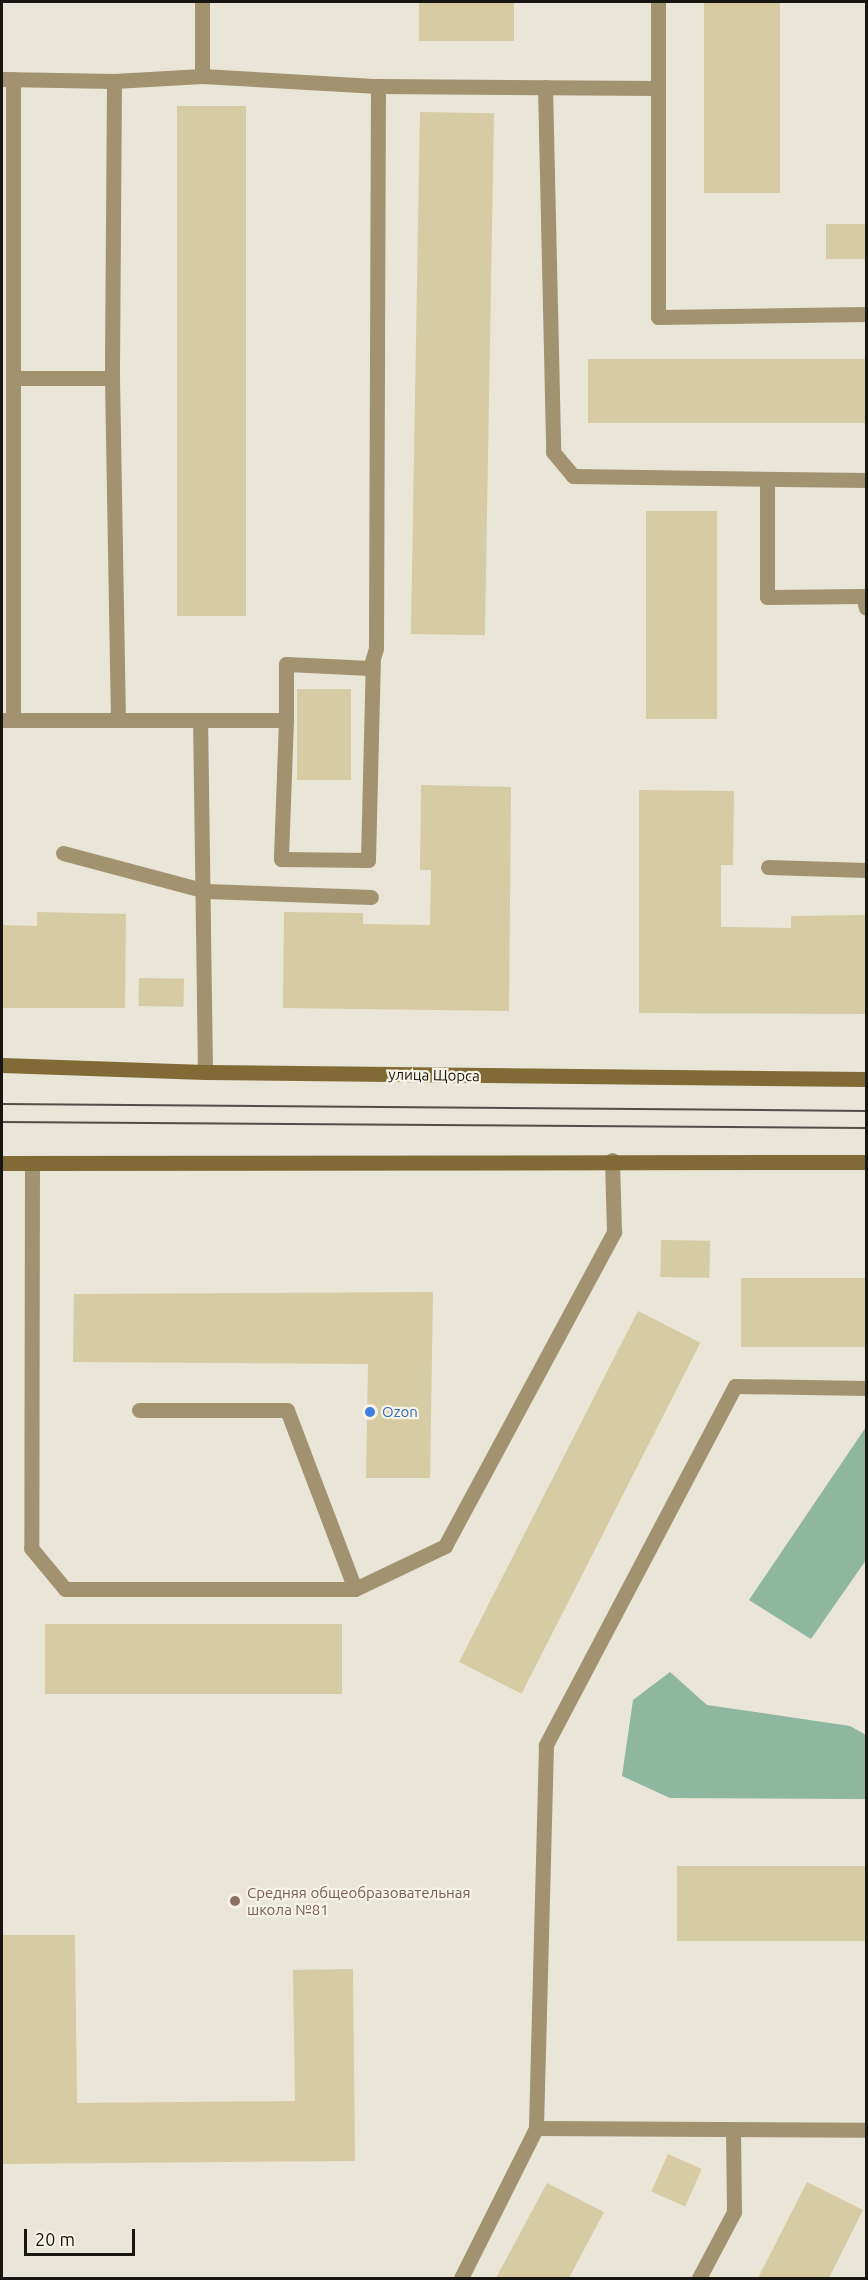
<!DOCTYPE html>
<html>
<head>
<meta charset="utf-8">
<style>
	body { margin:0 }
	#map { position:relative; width:868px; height:2280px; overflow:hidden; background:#e9e5d7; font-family:Ubuntu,sans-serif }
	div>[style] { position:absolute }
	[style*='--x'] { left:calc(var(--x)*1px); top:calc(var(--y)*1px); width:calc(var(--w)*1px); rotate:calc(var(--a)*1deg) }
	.forest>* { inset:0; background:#8fb69e }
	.building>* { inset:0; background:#d6cba3; transform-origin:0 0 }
	.service>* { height:15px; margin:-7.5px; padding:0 7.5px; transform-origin:7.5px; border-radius:7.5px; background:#a29270 }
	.secondary>* { height:15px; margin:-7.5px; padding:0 7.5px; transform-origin:7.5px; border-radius:7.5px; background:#816a35 }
	.tram>* { height:1.5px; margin:-0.75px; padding:0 0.75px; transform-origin:0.75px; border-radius:0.75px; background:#504e46 }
	.dots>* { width:16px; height:16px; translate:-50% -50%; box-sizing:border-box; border:3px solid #f7f3e4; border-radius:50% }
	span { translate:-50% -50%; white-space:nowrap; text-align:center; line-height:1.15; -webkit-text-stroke:4.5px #f7f3e4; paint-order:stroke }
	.street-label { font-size:15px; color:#171510 }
	.shop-label { font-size:15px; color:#366cbe }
	.left { translate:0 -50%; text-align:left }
	.education-label { font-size:15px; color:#785e54 }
	.frame { position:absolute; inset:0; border:3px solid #171510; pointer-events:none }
	.scale { position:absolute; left:24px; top:2229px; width:111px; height:27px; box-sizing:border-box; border:3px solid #171510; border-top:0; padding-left:8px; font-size:18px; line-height:21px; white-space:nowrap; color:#171510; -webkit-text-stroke:4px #f7f3e4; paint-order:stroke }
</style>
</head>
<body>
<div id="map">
	<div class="forest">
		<i style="clip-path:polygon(866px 1427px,866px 1560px,811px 1639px,749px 1600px)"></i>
		<i style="clip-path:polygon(670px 1672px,707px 1705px,850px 1726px,866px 1735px,866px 1799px,670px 1798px,622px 1776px,633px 1700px)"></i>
	</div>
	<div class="building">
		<i style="left:419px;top:2px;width:95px;height:39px"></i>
		<i style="left:704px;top:2px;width:76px;height:191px"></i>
		<i style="left:177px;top:106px;width:69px;height:510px"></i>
		<i style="left:420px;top:112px;width:74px;height:522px;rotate:1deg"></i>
		<i style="left:826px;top:224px;width:40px;height:35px"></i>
		<i style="left:866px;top:359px;width:64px;height:278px;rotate:90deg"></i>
		<i style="left:646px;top:511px;width:71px;height:208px"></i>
		<i style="left:297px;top:689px;width:54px;height:91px"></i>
		<i style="clip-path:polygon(421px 785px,511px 787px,509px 1011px,283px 1008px,284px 912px,363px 913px,363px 924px,430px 925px,431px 870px,420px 870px)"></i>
		<i style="clip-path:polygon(639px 790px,734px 791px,733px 865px,721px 865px,721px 927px,791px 928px,791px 916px,866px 915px,866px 1014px,639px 1013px)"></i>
		<i style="clip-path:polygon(37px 912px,126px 914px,125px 1008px,2px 1008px,2px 925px,37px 926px)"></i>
		<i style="left:139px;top:978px;width:45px;height:28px;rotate:1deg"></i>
		<i style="left:661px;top:1240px;width:49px;height:37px;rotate:1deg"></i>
		<i style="left:741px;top:1278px;width:125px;height:69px"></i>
		<i style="clip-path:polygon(433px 1292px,430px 1478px,366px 1478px,368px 1364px,73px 1362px,74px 1294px)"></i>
		<i style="left:638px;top:1311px;width:70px;height:394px;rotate:27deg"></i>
		<i style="left:45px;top:1624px;width:297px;height:70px"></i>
		<i style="left:866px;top:1866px;width:75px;height:189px;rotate:90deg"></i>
		<i style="clip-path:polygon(2px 1935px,75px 1935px,77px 2103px,295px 2101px,293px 1970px,353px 1969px,355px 2161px,2px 2164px)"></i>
		<i style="left:668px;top:2154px;width:37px;height:41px;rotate:24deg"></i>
		<i style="clip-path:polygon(807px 2182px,863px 2210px,829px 2278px,758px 2278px)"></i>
		<i style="clip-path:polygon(547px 2183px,604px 2212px,569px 2278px,496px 2278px)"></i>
	</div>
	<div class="service">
		<i style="--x:202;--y:2;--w:74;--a:90"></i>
		<i style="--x:658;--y:2;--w:315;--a:90"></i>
		<i style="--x:658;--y:317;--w:208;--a:-0.8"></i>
		<i style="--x:2;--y:79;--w:112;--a:1"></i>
		<i style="--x:114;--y:81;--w:88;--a:-3.3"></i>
		<i style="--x:202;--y:76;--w:176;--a:3.3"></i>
		<i style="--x:378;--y:86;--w:280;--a:0.4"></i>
		<i style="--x:114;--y:81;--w:297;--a:90.4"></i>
		<i style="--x:112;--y:378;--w:341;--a:89"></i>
		<i style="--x:545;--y:87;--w:365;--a:88.7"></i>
		<i style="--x:553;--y:452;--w:31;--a:50"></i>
		<i style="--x:573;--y:476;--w:293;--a:0.8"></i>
		<i style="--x:15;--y:378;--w:97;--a:0"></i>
		<i style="--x:767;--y:480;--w:117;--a:90"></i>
		<i style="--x:767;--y:597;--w:96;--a:-0.6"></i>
		<i style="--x:863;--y:596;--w:12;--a:76"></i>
		<i style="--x:2;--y:720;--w:198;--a:0"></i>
		<i style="--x:13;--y:720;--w:641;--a:-90"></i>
		<i style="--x:286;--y:720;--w:139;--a:92.1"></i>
		<i style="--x:281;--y:859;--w:87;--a:0.7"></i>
		<i style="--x:368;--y:860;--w:201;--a:-88.6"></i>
		<i style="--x:63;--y:853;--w:148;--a:14.9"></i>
		<i style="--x:206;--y:891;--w:165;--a:2.1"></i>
		<i style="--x:768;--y:867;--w:98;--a:1.8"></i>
		<i style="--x:205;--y:1072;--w:352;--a:-90.8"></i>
		<i style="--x:200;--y:720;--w:86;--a:0"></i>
		<i style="--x:286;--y:720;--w:56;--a:-90"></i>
		<i style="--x:286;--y:664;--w:84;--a:2.7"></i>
		<i style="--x:370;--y:668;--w:21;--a:-73"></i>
		<i style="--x:376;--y:648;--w:562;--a:-89.8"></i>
		<i style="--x:32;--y:1163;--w:385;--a:90.1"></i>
		<i style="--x:31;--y:1548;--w:53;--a:50.3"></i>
		<i style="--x:65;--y:1589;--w:290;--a:0"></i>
		<i style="--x:355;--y:1589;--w:100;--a:-25.5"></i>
		<i style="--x:445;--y:1546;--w:357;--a:-61.7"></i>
		<i style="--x:614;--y:1232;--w:72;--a:-91.6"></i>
		<i style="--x:866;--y:1388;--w:131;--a:-179.1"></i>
		<i style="--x:735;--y:1386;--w:406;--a:117.8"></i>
		<i style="--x:546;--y:1745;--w:383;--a:91.5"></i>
		<i style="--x:536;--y:2128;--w:330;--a:0.3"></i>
		<i style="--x:139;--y:1410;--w:148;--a:0"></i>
		<i style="--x:287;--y:1410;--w:191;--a:69.2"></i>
		<i style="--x:461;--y:2278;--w:168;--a:-63.4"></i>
		<i style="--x:699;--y:2278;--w:75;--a:-62.1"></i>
		<i style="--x:734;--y:2212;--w:80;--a:-90.7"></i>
	</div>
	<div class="secondary">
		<i style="--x:2;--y:1065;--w:203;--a:2"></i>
		<i style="--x:205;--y:1072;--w:661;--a:0.61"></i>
		<i style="--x:2;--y:1163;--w:864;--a:-0.07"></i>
	</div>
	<div class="tram">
		<i style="--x:2;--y:1104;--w:864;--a:0.46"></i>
		<i style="--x:2;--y:1122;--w:864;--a:0.4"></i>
	</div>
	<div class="dots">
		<i style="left:370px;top:1412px;background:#3f7fe0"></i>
		<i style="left:235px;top:1901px;background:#8d6e63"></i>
	</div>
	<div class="street-label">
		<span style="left:434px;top:1075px;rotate:1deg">улица Щорса</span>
	</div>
	<div class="shop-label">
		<span class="left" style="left:382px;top:1412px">Ozon</span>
	</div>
	<div class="education-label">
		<span class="left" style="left:247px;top:1901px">Средняя общеобразовательная<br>школа №81</span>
	</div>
	<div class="frame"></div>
	<div class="scale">20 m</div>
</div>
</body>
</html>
